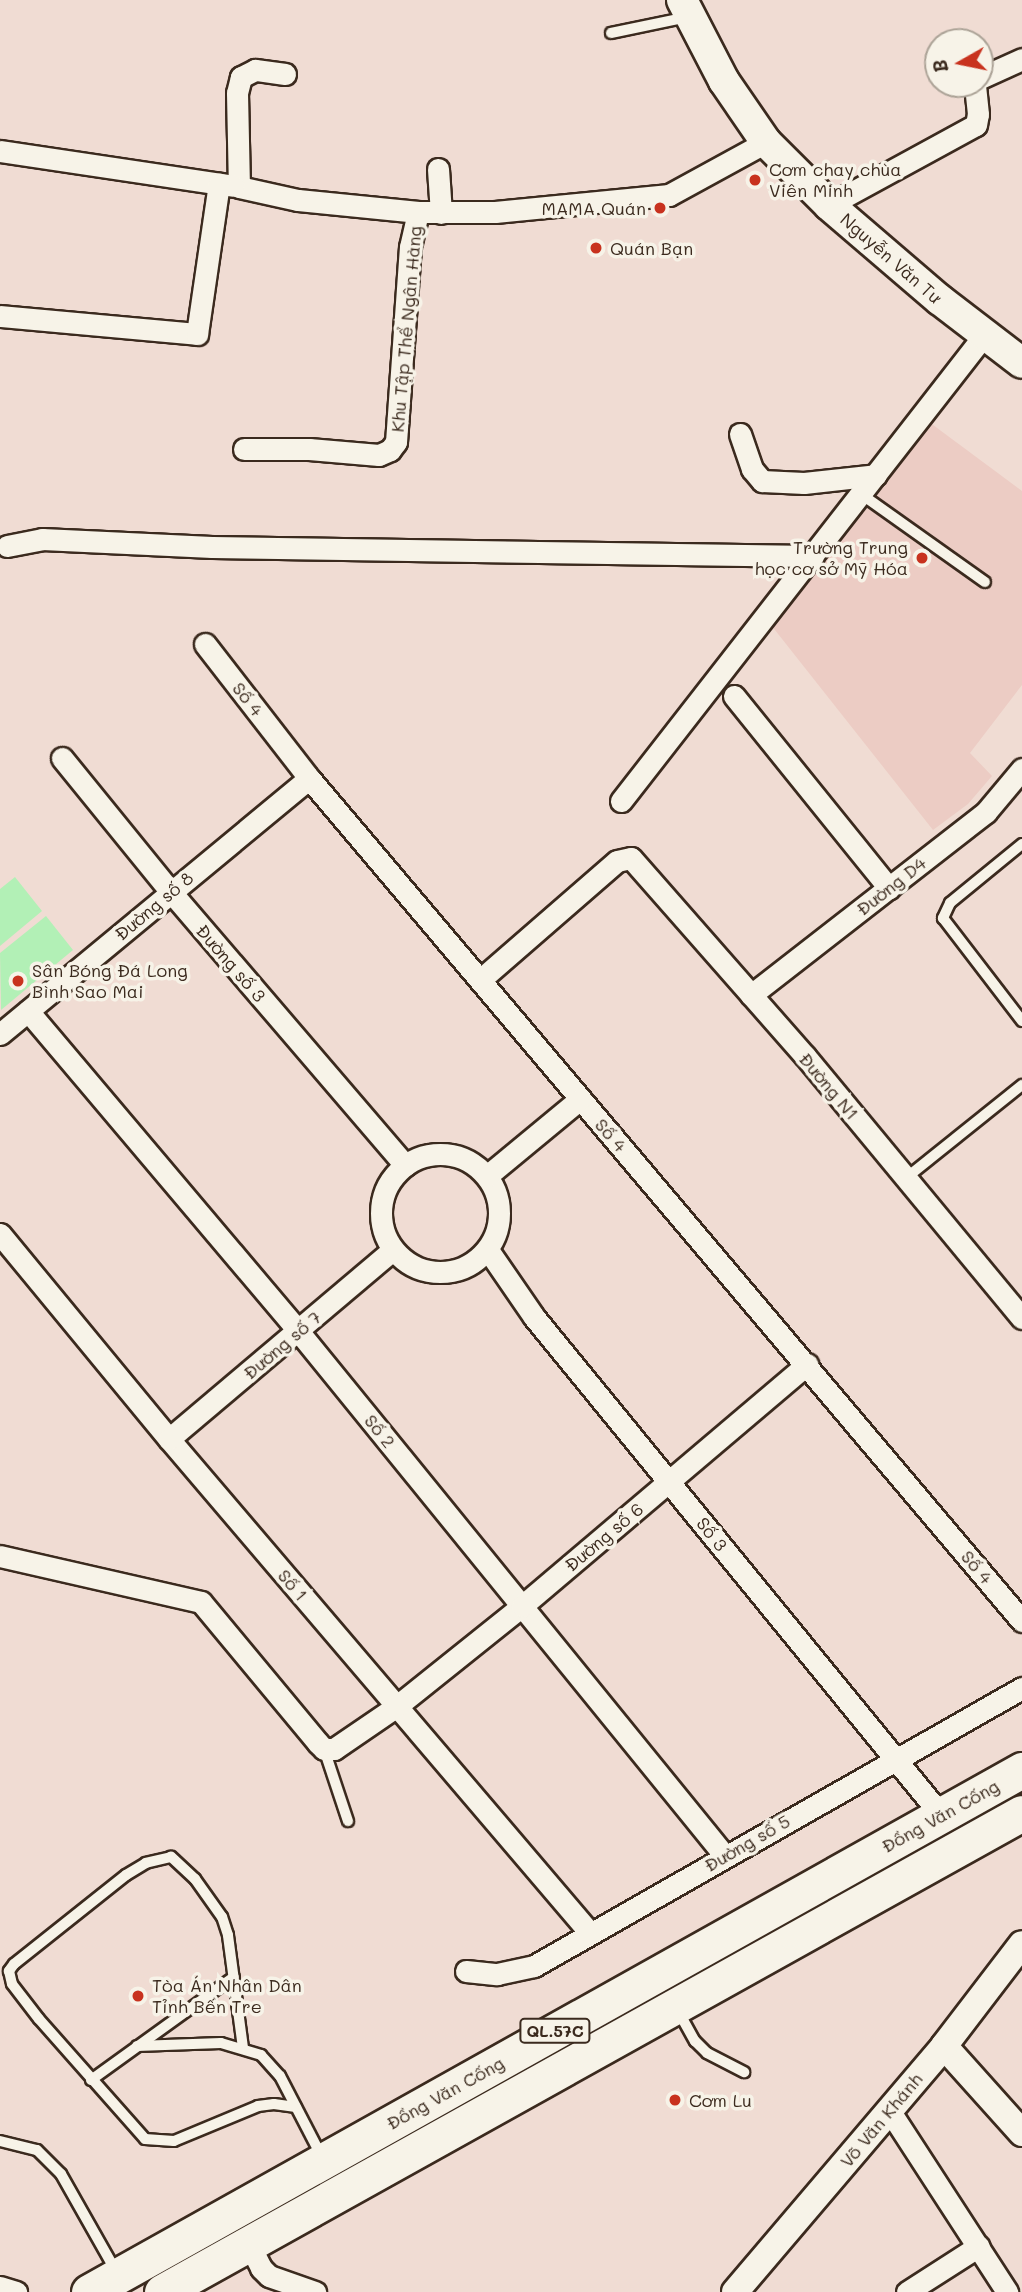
<!DOCTYPE html>
<html>
<head>
<meta charset="utf-8">
<style>
	body { margin:0 }
	#map { position:relative; width:1022px; height:2292px; overflow:hidden; background:#f0dcd3; font-family:Mali,sans-serif }
	div>[style] { position:absolute }
	[style*='--x'] { left:calc(var(--x)*1px); top:calc(var(--y)*1px); width:calc(var(--w)*1px); rotate:calc(var(--a)*1deg) }
	.built>* { inset:0; background:#ecccc4 }
	.green>* { inset:0; background:#b2f0b6 }
	.roads { filter:drop-shadow(2px 0 #3b2a1e) drop-shadow(-2px 0 #3b2a1e) drop-shadow(0 2px #3b2a1e) drop-shadow(0 -2px #3b2a1e) }
	.service>* { height:10px; margin:-5px; padding:0 5px; transform-origin:5px; border-radius:5px; background:#f7f3e8 }
	.minor>* { height:21px; margin:-10.5px; padding:0 10.5px; transform-origin:10.5px; border-radius:10.5px; background:#f7f3e8 }
	.minor>.ring { margin:-10.5px; padding:0; box-sizing:content-box; background:none; border:21px solid #f7f3e8; border-radius:50% }
	.tertiary>* { height:26px; margin:-13px; padding:0 13px; transform-origin:13px; border-radius:13px; background:#f7f3e8 }
	.secondary>* { height:30px; margin:-15px; padding:0 15px; transform-origin:15px; border-radius:15px; background:#f7f3e8 }
	.trunk>* { height:35px; margin:-17.5px; padding:0 17.5px; transform-origin:17.5px; border-radius:17.5px; background:#f7f3e8 }
	.dots>* { width:19px; height:19px; translate:-50% -50%; box-sizing:border-box; border:4px solid #f7f3e8; border-radius:50% }
	span { translate:-50% -50%; white-space:nowrap; text-align:center; line-height:1.15; -webkit-text-stroke:7px #f7f3e8; paint-order:stroke }
	.shield-label span { padding:2px 5px; background:#f7f3e8; border:2px solid; border-radius:5px; -webkit-text-stroke-width:0 }
	.shield-label { font-size:16px; color:#3b2a1e; font-weight:700 }
	.poi-label { font-size:18px; color:#3b2a1e }
	.left { translate:0 -50%; text-align:left }
	.right { translate:-100% -50%; text-align:right }
	.street-label { font-size:18px; color:#3b2a1e }
	.north { position:absolute; left:924px; top:28px; width:70px; height:70px; box-sizing:border-box; background:#f7f3e8; border:2px solid #aca397; border-radius:50%; rotate:261deg; font-size:19px; font-weight:700; line-height:28px; text-align:center; color:#3b2a1e }
	.north::after { content:''; display:block; margin:auto; width:24px; height:32px; background:#c8321e; clip-path:polygon(50% 0,100% 100%,50% 72%,0 100%) }
</style>
</head>
<body>
<div id="map">
	<div class="built">
		<i style="clip-path:polygon(925px 419px,1022px 491px,1022px 685px,970px 753px,992px 776px,968px 804px,933px 830px,771px 625px)"></i>
	</div>
	<div class="green">
		<i style="clip-path:polygon(15px 877px,42px 911px,0 946px,0 889px)"></i>
		<i style="clip-path:polygon(46px 916px,73px 950px,1px 1010px,0 953px)"></i>
	</div>
	<div class="roads">
		<div class="service">
			<i style="--x:611;--y:33;--w:79;--a:-11.7"></i>
			<i style="--x:861;--y:494;--w:152;--a:35.4"></i>
			<i style="--x:1022;--y:844;--w:93;--a:140.7"></i>
			<i style="--x:950;--y:903;--w:17;--a:115"></i>
			<i style="--x:943;--y:918;--w:130;--a:52.5"></i>
			<i style="--x:906;--y:1178;--w:149;--a:-38.7"></i>
			<i style="--x:324;--y:1749;--w:76;--a:71.6"></i>
			<i style="--x:677;--y:2009;--w:37;--a:61"></i>
			<i style="--x:695;--y:2041;--w:17;--a:45"></i>
			<i style="--x:707;--y:2053;--w:42;--a:27.2"></i>
			<i style="--x:137;--y:2046;--w:84;--a:-2"></i>
			<i style="--x:221;--y:2043;--w:42;--a:16.7"></i>
			<i style="--x:261;--y:2055;--w:28;--a:48"></i>
			<i style="--x:280;--y:2076;--w:89;--a:62.6"></i>
			<i style="--x:243;--y:2048;--w:114;--a:-97.6"></i>
			<i style="--x:228;--y:1935;--w:19;--a:-108"></i>
			<i style="--x:222;--y:1917;--w:47;--a:-125.4"></i>
			<i style="--x:195;--y:1879;--w:33;--a:-137"></i>
			<i style="--x:171;--y:1857;--w:26;--a:167"></i>
			<i style="--x:146;--y:1863;--w:23;--a:149"></i>
			<i style="--x:126;--y:1875;--w:143;--a:141.5"></i>
			<i style="--x:14;--y:1964;--w:9;--a:126"></i>
			<i style="--x:9;--y:1971;--w:13;--a:77"></i>
			<i style="--x:12;--y:1984;--w:44;--a:52.4"></i>
			<i style="--x:39;--y:2019;--w:160;--a:48.5"></i>
			<i style="--x:145;--y:2139;--w:29;--a:4"></i>
			<i style="--x:174;--y:2141;--w:91;--a:-22.6"></i>
			<i style="--x:258;--y:2106;--w:16;--a:-7"></i>
			<i style="--x:274;--y:2104;--w:22;--a:8"></i>
			<i style="--x:91;--y:2080;--w:176;--a:-35.8"></i>
			<i style="--x:0;--y:2141;--w:38;--a:14"></i>
			<i style="--x:37;--y:2150;--w:34;--a:45"></i>
			<i style="--x:61;--y:2174;--w:114;--a:60.5"></i>
		</div>
		<div class="minor">
			<i style="--x:285;--y:74;--w:30;--a:-172"></i>
			<i style="--x:255;--y:70;--w:16;--a:153"></i>
			<i style="--x:241;--y:77;--w:16;--a:104"></i>
			<i style="--x:237;--y:93;--w:94;--a:88.8"></i>
			<i style="--x:239;--y:187;--w:60;--a:12.4"></i>
			<i style="--x:298;--y:200;--w:121;--a:5.7"></i>
			<i style="--x:980;--y:78;--w:46;--a:-24.3"></i>
			<i style="--x:0;--y:151;--w:236;--a:8.5"></i>
			<i style="--x:438;--y:169;--w:44;--a:86.1"></i>
			<i style="--x:829;--y:205;--w:167;--a:-28.6"></i>
			<i style="--x:976;--y:125;--w:11;--a:-80"></i>
			<i style="--x:978;--y:114;--w:30;--a:-96"></i>
			<i style="--x:0;--y:316;--w:198;--a:5.2"></i>
			<i style="--x:197;--y:334;--w:152;--a:-81.7"></i>
			<i style="--x:740;--y:434;--w:37;--a:71"></i>
			<i style="--x:752;--y:469;--w:16;--a:50"></i>
			<i style="--x:762;--y:481;--w:42;--a:2.7"></i>
			<i style="--x:804;--y:483;--w:72;--a:-6.3"></i>
			<i style="--x:244;--y:449;--w:65;--a:0"></i>
			<i style="--x:309;--y:449;--w:70;--a:4.9"></i>
			<i style="--x:379;--y:455;--w:12;--a:-24"></i>
			<i style="--x:390;--y:450;--w:10;--a:-53"></i>
			<i style="--x:396;--y:442;--w:196;--a:-85.9"></i>
			<i style="--x:410;--y:247;--w:36;--a:-77"></i>
			<i style="--x:418;--y:212;--w:77;--a:0"></i>
			<i style="--x:495;--y:212;--w:175;--a:-5.6"></i>
			<i style="--x:669;--y:195;--w:111;--a:-28.7"></i>
			<i style="--x:7;--y:546;--w:36;--a:-11"></i>
			<i style="--x:42;--y:539;--w:170;--a:2.7"></i>
			<i style="--x:212;--y:547;--w:601;--a:0.86"></i>
			<i style="--x:205;--y:644;--w:170;--a:52.2"></i>
			<i style="--x:309;--y:778;--w:1104;--a:49.78"></i>
			<i style="--x:734;--y:696;--w:247;--a:51.1"></i>
			<i style="--x:62;--y:758;--w:173;--a:50.9"></i>
			<i style="--x:171;--y:892;--w:360;--a:49.4"></i>
			<i style="--x:621;--y:801;--w:592;--a:-52.07"></i>
			<i style="--x:480;--y:980;--w:181;--a:-41"></i>
			<i style="--x:617;--y:861;--w:14;--a:-12"></i>
			<i style="--x:631;--y:858;--w:264;--a:48.7"></i>
			<i style="--x:805;--y:1056;--w:340;--a:50.4"></i>
			<i style="--x:751;--y:995;--w:298;--a:-37.9"></i>
			<i style="--x:986;--y:812;--w:56;--a:-50.1"></i>
			<i style="--x:28;--y:1011;--w:420;--a:49.8"></i>
			<i style="--x:299;--y:1332;--w:675;--a:50.89"></i>
			<i style="--x:0;--y:1034;--w:401;--a:-39.6"></i>
			<i class="ring" style="left:381px;top:1154px;width:97px;height:97px"></i>
			<i style="--x:487;--y:1176;--w:121;--a:-39.6"></i>
			<i style="--x:0;--y:1234;--w:266;--a:50.5"></i>
			<i style="--x:169;--y:1439;--w:649;--a:49.56"></i>
			<i style="--x:488;--y:1250;--w:81;--a:55.5"></i>
			<i style="--x:534;--y:1317;--w:643;--a:50.74"></i>
			<i style="--x:169;--y:1439;--w:293;--a:-40.2"></i>
			<i style="--x:0;--y:1556;--w:206;--a:12.9"></i>
			<i style="--x:201;--y:1602;--w:183;--a:50.3"></i>
			<i style="--x:318;--y:1743;--w:8;--a:45"></i>
			<i style="--x:324;--y:1749;--w:10;--a:0"></i>
			<i style="--x:334;--y:1749;--w:76;--a:-34.3"></i>
			<i style="--x:397;--y:1706;--w:160;--a:-38.7"></i>
			<i style="--x:522;--y:1606;--w:374;--a:-40.3"></i>
			<i style="--x:466;--y:1971;--w:31;--a:6"></i>
			<i style="--x:497;--y:1974;--w:38;--a:-12"></i>
			<i style="--x:534;--y:1966;--w:562;--a:-29.67"></i>
			<i style="--x:889;--y:2110;--w:217;--a:57"></i>
			<i style="--x:250;--y:2246;--w:25;--a:63"></i>
			<i style="--x:261;--y:2268;--w:11;--a:45"></i>
			<i style="--x:269;--y:2276;--w:49;--a:19.2"></i>
			<i style="--x:0;--y:2287;--w:17;--a:17"></i>
			<i style="--x:907;--y:2292;--w:85;--a:-32.6"></i>
		</div>
		<div class="tertiary">
			<i style="--x:944;--y:2046;--w:117;--a:48.1"></i>
			<i style="--x:735;--y:2292;--w:323;--a:-49.6"></i>
			<i style="--x:944;--y:2046;--w:128;--a:-52.6"></i>
		</div>
		<div class="secondary">
			<i style="--x:682;--y:0;--w:91;--a:62.6"></i>
			<i style="--x:724;--y:81;--w:74;--a:55.5"></i>
			<i style="--x:766;--y:142;--w:89;--a:45"></i>
			<i style="--x:829;--y:205;--w:146;--a:40.6"></i>
			<i style="--x:940;--y:300;--w:103;--a:37.5"></i>
		</div>
		<div class="trunk">
			<i style="--x:89;--y:2292;--w:1069;--a:-29.23"></i>
			<i style="--x:162;--y:2292;--w:984;--a:-29.12"></i>
		</div>
	</div>
	<div class="dots">
		<i style="left:755px;top:180px;background:#c8321e"></i>
		<i style="left:660px;top:208px;background:#c8321e"></i>
		<i style="left:596px;top:248px;background:#c8321e"></i>
		<i style="left:922px;top:558px;background:#c8321e"></i>
		<i style="left:18px;top:981px;background:#c8321e"></i>
		<i style="left:138px;top:1996px;background:#c8321e"></i>
		<i style="left:675px;top:2100px;background:#c8321e"></i>
	</div>
	<div class="shield-label">
		<span style="left:555px;top:2031px">QL.57C</span>
	</div>
	<div class="poi-label">
		<span class="left" style="left:769px;top:180px">Cơm chay chùa<br>Viên Minh</span>
		<span class="right" style="left:646px;top:208px">MAMA Quán</span>
		<span class="left" style="left:610px;top:248px">Quán Bạn</span>
		<span class="right" style="left:908px;top:558px">Trường Trung<br>học cơ sở Mỹ Hóa</span>
		<span class="left" style="left:32px;top:981px">Sân Bóng Đá Long<br>Bình Sao Mai</span>
		<span class="left" style="left:152px;top:1996px">Tòa Án Nhân Dân<br>Tỉnh Bến Tre</span>
		<span class="left" style="left:689px;top:2100px">Cơm Lu</span>
	</div>
	<div class="street-label">
		<span style="left:891px;top:258px;rotate:41deg">Nguyễn Văn Tư</span>
		<span style="left:406px;top:329px;rotate:-85deg">Khu Tập Thể Ngân Hàng</span>
		<span style="left:248px;top:699px;rotate:52deg">Số 4</span>
		<span style="left:891px;top:886px;rotate:-38deg">Đường D4</span>
		<span style="left:154px;top:906px;rotate:-40deg">Đường số 8</span>
		<span style="left:231px;top:963px;rotate:49deg">Đường số 3</span>
		<span style="left:829px;top:1086px;rotate:50deg">Đường N1</span>
		<span style="left:611px;top:1135px;rotate:49deg">Số 4</span>
		<span style="left:282px;top:1345px;rotate:-40deg">Đường số 7</span>
		<span style="left:380px;top:1431px;rotate:51deg">Số 2</span>
		<span style="left:712px;top:1534px;rotate:51deg">Số 3</span>
		<span style="left:604px;top:1537px;rotate:-40deg">Đường số 6</span>
		<span style="left:977px;top:1567px;rotate:50deg">Số 4</span>
		<span style="left:293px;top:1585px;rotate:50deg">Số 1</span>
		<span style="left:940px;top:1816px;rotate:-29deg">Đồng Văn Cống</span>
		<span style="left:747px;top:1843px;rotate:-30deg">Đường số 5</span>
		<span style="left:445px;top:2093px;rotate:-29deg">Đồng Văn Cống</span>
		<span style="left:881px;top:2120px;rotate:-50deg">Võ Văn Khánh</span>
	</div>
	<div class="north">B</div>
</div>
</body>
</html>
